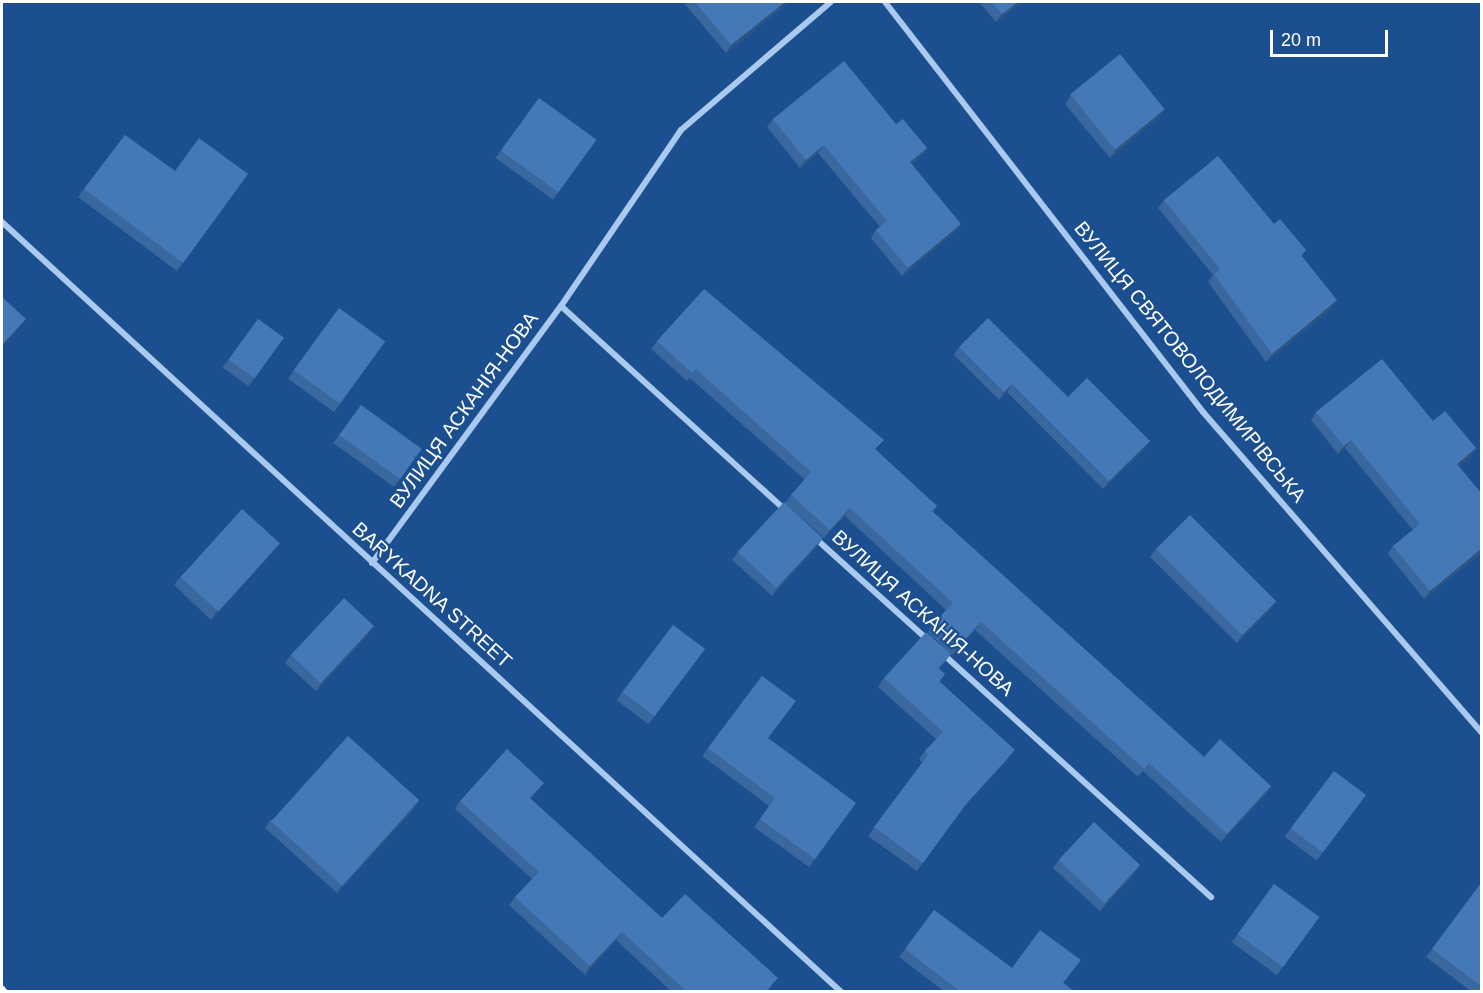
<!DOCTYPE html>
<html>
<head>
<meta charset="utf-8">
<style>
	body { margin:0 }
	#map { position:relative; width:1483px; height:993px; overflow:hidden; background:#1b4f8f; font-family:Helvetica,sans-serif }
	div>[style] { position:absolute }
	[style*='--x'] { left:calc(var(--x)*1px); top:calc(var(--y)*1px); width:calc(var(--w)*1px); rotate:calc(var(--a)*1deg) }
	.minor>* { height:6px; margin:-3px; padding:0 3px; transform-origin:3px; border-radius:3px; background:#a9c9ee }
	.rail>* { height:4.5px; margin-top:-2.25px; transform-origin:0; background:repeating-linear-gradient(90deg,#fff 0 10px,transparent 0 14.5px) }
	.wall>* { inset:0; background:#3a679d; transform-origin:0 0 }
	.shaded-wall>* { inset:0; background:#305480 }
	.building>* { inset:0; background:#4478b7; transform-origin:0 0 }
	span { translate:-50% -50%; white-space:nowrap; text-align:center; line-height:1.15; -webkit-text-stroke:4.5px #1b4f8f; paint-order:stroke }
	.street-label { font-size:20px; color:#fff }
	.frame { position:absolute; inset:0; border:3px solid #fff; pointer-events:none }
	.scale { position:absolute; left:1270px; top:30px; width:118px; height:27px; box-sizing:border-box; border:3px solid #fff; border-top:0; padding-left:8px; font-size:18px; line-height:21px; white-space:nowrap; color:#fff; -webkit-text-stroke:4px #1b4f8f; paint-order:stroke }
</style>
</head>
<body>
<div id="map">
	<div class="minor">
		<i style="--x:885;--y:2;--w:519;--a:52.2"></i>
		<i style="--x:1203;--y:412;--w:425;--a:49"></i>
		<i style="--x:2;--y:222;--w:1139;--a:42.54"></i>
		<i style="--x:561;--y:306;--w:303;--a:42.3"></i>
		<i style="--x:814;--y:537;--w:155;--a:42.1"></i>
		<i style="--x:372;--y:563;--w:319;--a:-53.7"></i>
		<i style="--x:561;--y:306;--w:213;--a:-55.7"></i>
		<i style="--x:681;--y:130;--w:197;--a:-40.5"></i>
		<i style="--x:943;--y:654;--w:362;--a:42.2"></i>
	</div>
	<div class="rail">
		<i style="--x:2;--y:987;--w:6;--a:51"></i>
	</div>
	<div class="wall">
		<i style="clip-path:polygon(683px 2px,789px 2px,726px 53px)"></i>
		<i style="clip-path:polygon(979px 2px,1022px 2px,996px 22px)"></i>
		<i style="clip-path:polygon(1071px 95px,1159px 117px,1110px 158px,1065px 104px)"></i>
		<i style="left:539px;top:98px;width:71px;height:74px;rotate:36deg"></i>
		<i style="clip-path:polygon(773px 119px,896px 124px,927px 148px,921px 156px,912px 164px,955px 232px,902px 276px,871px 238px,876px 230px,880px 227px,818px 153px,800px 168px,767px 127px)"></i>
		<i style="clip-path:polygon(125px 135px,175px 171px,248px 174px,177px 271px,78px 197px)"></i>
		<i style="clip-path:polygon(1164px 200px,1274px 224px,1306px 250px,1302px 256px,1332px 308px,1266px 362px,1208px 282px,1213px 275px,1158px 208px)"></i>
		<i style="left:339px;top:308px;width:57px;height:87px;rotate:36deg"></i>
		<i style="left:258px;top:319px;width:32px;height:60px;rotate:36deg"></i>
		<i style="clip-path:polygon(657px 341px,876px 450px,937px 506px,933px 512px,1204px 757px,1271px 786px,1266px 794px,1221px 842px,1143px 771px,1138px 777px,975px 630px,952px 655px,928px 632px,933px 624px,946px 610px,845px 516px,824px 538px,785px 503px,791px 495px,805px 480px,690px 378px,687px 381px,651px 349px)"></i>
		<i style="clip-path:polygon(959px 347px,1068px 397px,1150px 441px,1144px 449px,1103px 489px,1007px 392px,999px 400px,954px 355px)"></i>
		<i style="left:361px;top:405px;width:75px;height:47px;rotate:36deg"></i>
		<i style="clip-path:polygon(1316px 412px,1433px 421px,1476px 448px,1471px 456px,1459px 466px,1482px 552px,1424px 599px,1388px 554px,1393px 546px,1413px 530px,1345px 448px,1338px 454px,1311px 420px)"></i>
		<i style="clip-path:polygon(823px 538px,817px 546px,772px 596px,732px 560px,738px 552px)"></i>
		<i style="clip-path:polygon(280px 543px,274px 551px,211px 620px,174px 585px,180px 577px)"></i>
		<i style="clip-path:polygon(1156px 549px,1276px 601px,1271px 609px,1237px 643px,1150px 557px)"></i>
		<i style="left:673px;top:625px;width:40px;height:94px;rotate:37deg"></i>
		<i style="clip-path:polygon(369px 634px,316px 691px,285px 663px,291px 655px)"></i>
		<i style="clip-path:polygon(951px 654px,939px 669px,945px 674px,940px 682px,1009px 758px,960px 812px,917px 871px,868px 836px,922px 763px,919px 759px,925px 751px,936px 739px,878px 687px,884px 678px)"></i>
		<i style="clip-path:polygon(762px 676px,768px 738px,856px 803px,809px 867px,754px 827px,769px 806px,702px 756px)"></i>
		<i style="left:1334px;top:771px;width:40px;height:82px;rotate:37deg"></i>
		<i style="clip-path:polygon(544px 783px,530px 799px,662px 918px,772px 986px,767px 992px,672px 992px,616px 940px,585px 975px,509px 905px,515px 897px,532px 879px,455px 809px,460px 801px)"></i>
		<i style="clip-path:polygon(414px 809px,337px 893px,265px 828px,270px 820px)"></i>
		<i style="clip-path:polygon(1059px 860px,1140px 865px,1135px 873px,1100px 911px,1053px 868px)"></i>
		<i style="clip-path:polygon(1481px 883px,1482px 992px,1472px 992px,1426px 957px)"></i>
		<i style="left:1274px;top:884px;width:56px;height:72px;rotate:36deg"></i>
		<i style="clip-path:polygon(934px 910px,1012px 968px,1064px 983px,1075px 992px,945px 992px,899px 957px)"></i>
	</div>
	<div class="shaded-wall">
		<i style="clip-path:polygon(785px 2px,789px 2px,726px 53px,731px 45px)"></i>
		<i style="clip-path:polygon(1018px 2px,1022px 2px,996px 22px,1002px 14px)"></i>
		<i style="clip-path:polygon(1165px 109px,1159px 117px,1110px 158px,1115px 150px)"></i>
		<i style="clip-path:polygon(824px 145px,818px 153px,800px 168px,806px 160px)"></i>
		<i style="clip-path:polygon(927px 148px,921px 156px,904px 170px,910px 162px)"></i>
		<i style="clip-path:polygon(961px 224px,955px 232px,902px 276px,908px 268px)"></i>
		<i style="clip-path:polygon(1337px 300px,1332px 308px,1266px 362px,1272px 354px)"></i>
		<i style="clip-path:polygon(26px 319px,20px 327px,2px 347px,2px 345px)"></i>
		<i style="clip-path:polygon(1012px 384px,1007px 392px,999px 400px,1004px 392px)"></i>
		<i style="clip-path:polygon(1351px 440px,1345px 448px,1338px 454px,1344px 446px)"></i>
		<i style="clip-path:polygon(1150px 441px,1144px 449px,1103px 489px,1109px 481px)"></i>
		<i style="clip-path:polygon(1476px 448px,1471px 456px,1452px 472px,1457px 464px)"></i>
		<i style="clip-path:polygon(850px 508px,845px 516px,824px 538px,830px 530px)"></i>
		<i style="clip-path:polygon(823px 538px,817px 546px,772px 596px,777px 588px)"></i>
		<i style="clip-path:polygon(280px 543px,274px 551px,211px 620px,217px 611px)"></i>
		<i style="clip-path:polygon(1482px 548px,1482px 552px,1424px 599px,1430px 591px)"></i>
		<i style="clip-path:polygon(1276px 601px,1271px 609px,1237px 643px,1242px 635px)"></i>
		<i style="clip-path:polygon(981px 622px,975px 630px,952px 655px,958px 647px)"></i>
		<i style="clip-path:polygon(374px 626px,369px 634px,316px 691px,321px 683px)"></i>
		<i style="clip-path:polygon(1015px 750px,1009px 758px,960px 812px,917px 871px,966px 804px)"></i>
		<i style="clip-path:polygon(544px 783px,538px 791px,524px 806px,530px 798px)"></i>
		<i style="clip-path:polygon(1271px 786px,1266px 794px,1221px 842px,1227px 834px)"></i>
		<i style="clip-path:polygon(419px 801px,414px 809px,337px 893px,342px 885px)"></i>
		<i style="clip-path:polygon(1140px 865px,1135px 873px,1100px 911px,1106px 903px)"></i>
		<i style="clip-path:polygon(622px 932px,616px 940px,585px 975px,590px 966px)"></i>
	</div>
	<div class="building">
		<i style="clip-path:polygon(695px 2px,785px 2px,731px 45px)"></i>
		<i style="clip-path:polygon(991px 2px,1018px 2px,1002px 14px)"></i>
		<i style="left:1120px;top:54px;width:71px;height:64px;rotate:51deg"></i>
		<i style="clip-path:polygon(844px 61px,896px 124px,903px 119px,927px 148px,910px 162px,961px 224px,908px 268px,876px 230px,887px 221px,824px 145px,806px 160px,773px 119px)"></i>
		<i style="left:539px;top:98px;width:71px;height:65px;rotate:36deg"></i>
		<i style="clip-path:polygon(125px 135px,175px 171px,199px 138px,248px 174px,183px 263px,84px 189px)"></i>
		<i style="clip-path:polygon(1218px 156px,1274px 224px,1280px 219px,1306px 250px,1301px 255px,1337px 300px,1272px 354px,1214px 274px,1220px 269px,1164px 200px)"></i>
		<i style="clip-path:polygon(704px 289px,884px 440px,875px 449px,937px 506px,932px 511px,1204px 757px,1220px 739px,1271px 786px,1227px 834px,1149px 763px,1144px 769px,981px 622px,958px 647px,933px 624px,953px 603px,850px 508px,830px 530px,791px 495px,811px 472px,696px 369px,692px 373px,657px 341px)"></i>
		<i style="clip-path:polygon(2px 297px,26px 319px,2px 345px)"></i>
		<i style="left:339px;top:308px;width:57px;height:77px;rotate:36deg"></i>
		<i style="clip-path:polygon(988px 318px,1068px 397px,1087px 378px,1150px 441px,1109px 481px,1012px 384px,1004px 392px,959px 347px)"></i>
		<i style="left:258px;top:319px;width:32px;height:50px;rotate:36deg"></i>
		<i style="clip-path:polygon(1382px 359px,1433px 421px,1445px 411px,1476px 448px,1457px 464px,1482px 494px,1482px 548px,1430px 591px,1393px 546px,1420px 524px,1351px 440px,1344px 446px,1316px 412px)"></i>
		<i style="left:361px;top:405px;width:75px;height:37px;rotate:36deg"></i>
		<i style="left:784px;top:502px;width:53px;height:68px;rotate:43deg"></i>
		<i style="left:242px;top:509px;width:51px;height:92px;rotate:42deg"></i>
		<i style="left:1190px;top:515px;width:122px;height:48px;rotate:45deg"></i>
		<i style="left:344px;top:598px;width:41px;height:78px;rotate:43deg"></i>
		<i style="left:673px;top:625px;width:40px;height:84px;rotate:37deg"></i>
		<i style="clip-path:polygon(926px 632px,951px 654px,938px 668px,945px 674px,939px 681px,1015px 750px,966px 804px,923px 863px,874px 827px,928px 755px,925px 751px,943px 732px,884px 678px)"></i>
		<i style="clip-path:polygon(762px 676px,796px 701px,768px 738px,856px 803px,815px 859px,760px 819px,775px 798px,708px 748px)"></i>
		<i style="left:348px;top:736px;width:96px;height:115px;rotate:42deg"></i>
		<i style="clip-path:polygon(507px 749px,544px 783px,530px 798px,662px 918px,685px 894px,778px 978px,765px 992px,687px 992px,622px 932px,590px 966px,515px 897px,539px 872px,460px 801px)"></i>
		<i style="left:1334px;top:771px;width:40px;height:72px;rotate:37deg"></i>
		<i style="left:1094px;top:822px;width:63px;height:52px;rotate:43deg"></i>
		<i style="clip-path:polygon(1481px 883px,1482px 884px,1482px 987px,1432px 949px)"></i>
		<i style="left:1274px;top:884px;width:56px;height:62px;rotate:36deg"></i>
		<i style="clip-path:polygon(934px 910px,1012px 968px,1040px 930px,1081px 960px,1063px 983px,1075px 992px,961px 992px,905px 949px)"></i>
	</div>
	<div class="street-label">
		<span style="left:1190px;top:362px;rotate:51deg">ВУЛИЦЯ СВЯТОВОЛОДИМИРІВСЬКА</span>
		<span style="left:464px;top:410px;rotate:-54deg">ВУЛИЦЯ АСКАНІЯ-НОВА</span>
		<span style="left:432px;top:595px;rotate:42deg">BARYKADNA STREET</span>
		<span style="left:923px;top:613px;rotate:42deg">ВУЛИЦЯ АСКАНІЯ-НОВА</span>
	</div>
	<div class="frame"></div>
	<div class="scale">20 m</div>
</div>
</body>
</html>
